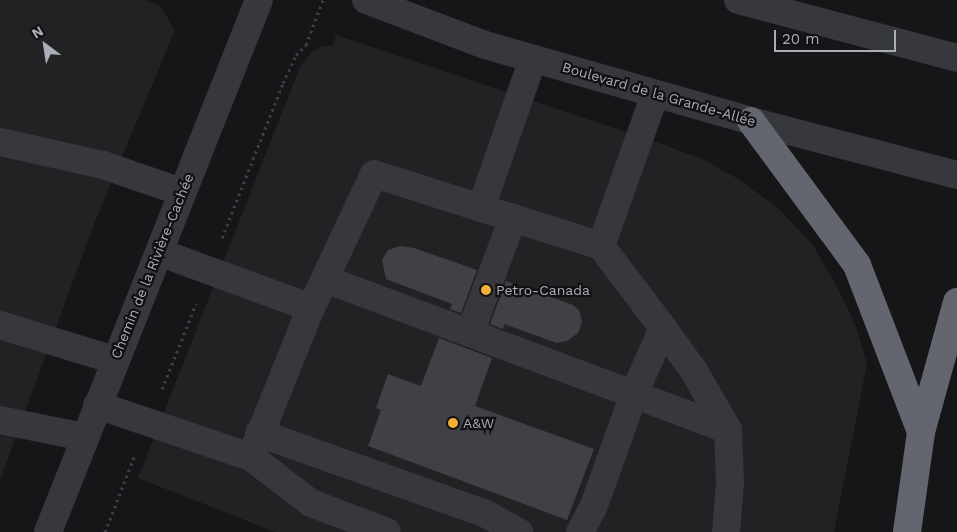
<!DOCTYPE html>
<html>
<head>
<meta charset="utf-8">
<style>
	body { margin:0 }
	#map { position:relative; width:957px; height:532px; overflow:hidden; background:#161618; font-family:"Work Sans",sans-serif }
	div>[style] { position:absolute }
	[style*='--x'] { left:calc(var(--x)*1px); top:calc(var(--y)*1px); width:calc(var(--w)*1px); rotate:calc(var(--a)*1deg) }
	.built>* { inset:0; background:#222225 }
	.building>* { inset:0; background:#404145 }
	.path>* { height:3px; margin-top:-1.5px; transform-origin:0; background:repeating-linear-gradient(90deg,#3d3f44 0 2.5px,transparent 0 6.5px) }
	.minor>* { height:28px; margin:-14px; padding:0 14px; transform-origin:14px; border-radius:14px; background:#37383d }
	.highway>* { height:28px; margin:-14px; padding:0 14px; transform-origin:14px; border-radius:14px; background:#63666e }
	.dots>* { width:14px; height:14px; translate:-50% -50%; box-sizing:border-box; border:2px solid #111113; border-radius:50% }
	span { translate:-50% -50%; white-space:nowrap; text-align:center; line-height:1.15; -webkit-text-stroke:4.5px #111113; paint-order:stroke }
	.street-label { font-size:14px; color:#a8adb8 }
	.poi-label { font-size:14px; color:#a8adb8 }
	.left { translate:0 -50%; text-align:left }
	.north { position:absolute; left:20px; top:20px; width:50px; height:50px; -webkit-text-stroke:4px #111113; paint-order:stroke; rotate:329deg; font-size:14px; font-weight:700; line-height:20px; text-align:center; color:#a8adb8 }
	.north::after { content:''; display:block; margin:auto; width:18px; height:22px; background:#a8adb8; clip-path:polygon(50% 0,100% 100%,50% 72%,0 100%) }
	.scale { position:absolute; left:774px; top:30px; width:122px; height:22px; box-sizing:border-box; border:2px solid #a8adb8; border-top:0; padding-left:6px; font-size:15px; line-height:18px; white-space:nowrap; color:#a8adb8; -webkit-text-stroke:4px #111113; paint-order:stroke }
</style>
</head>
<body>
<div id="map">
	<div class="built">
		<i style="clip-path:polygon(0 0,145px 0,160px 6px,175px 30px,94px 224px,0 480px)"></i>
		<i style="clip-path:polygon(336px 35px,659px 143px,702px 159px,740px 180px,778px 208px,812px 244px,833px 279px,854px 321px,867px 363px,834px 532px,275px 532px,138px 478px,300px 67px,311px 53px,321px 46px,333px 46px)"></i>
	</div>
	<div class="building">
		<i style="clip-path:polygon(400px 246px,414px 248px,477px 270px,461px 313px,450px 309px,452px 304px,386px 279px,382px 260px,388px 250px)"></i>
		<i style="clip-path:polygon(506px 281px,573px 305px,579px 310px,582px 322px,578px 333px,567px 341px,557px 343px,504px 324px,503px 329px,490px 324px)"></i>
		<i style="clip-path:polygon(439px 338px,492px 358px,475px 406px,594px 449px,567px 520px,368px 446px,381px 410px,376px 408px,388px 374px,421px 386px)"></i>
	</div>
	<div class="path">
		<i style="--x:222;--y:238;--w:167;--a:-68.5"></i>
		<i style="--x:283;--y:83;--w:31;--a:-65"></i>
		<i style="--x:296;--y:55;--w:14;--a:-45"></i>
		<i style="--x:306;--y:45;--w:48;--a:-69.3"></i>
		<i style="--x:162;--y:389;--w:92;--a:-68.2"></i>
		<i style="--x:447;--y:396;--w:32;--a:-70"></i>
		<i style="--x:105;--y:532;--w:83;--a:-68.7"></i>
	</div>
	<div class="minor">
		<i style="--x:366;--y:0;--w:127;--a:20.7"></i>
		<i style="--x:485;--y:45;--w:277;--a:15.9"></i>
		<i style="--x:751;--y:121;--w:213;--a:14.7"></i>
		<i style="--x:738;--y:0;--w:227;--a:14.8"></i>
		<i style="--x:0;--y:142;--w:106;--a:12.6"></i>
		<i style="--x:103;--y:165;--w:83;--a:18.9"></i>
		<i style="--x:481;--y:208;--w:158;--a:-70.8"></i>
		<i style="--x:325;--y:279;--w:430;--a:20.5"></i>
		<i style="--x:728;--y:430;--w:53;--a:87.8"></i>
		<i style="--x:730;--y:483;--w:49;--a:94.7"></i>
		<i style="--x:311;--y:308;--w:148;--a:-64.8"></i>
		<i style="--x:374;--y:174;--w:238;--a:17.6"></i>
		<i style="--x:601;--y:246;--w:161;--a:-70.4"></i>
		<i style="--x:0;--y:325;--w:119;--a:17.1"></i>
		<i style="--x:663;--y:328;--w:53;--a:54.2"></i>
		<i style="--x:694;--y:371;--w:68;--a:60"></i>
		<i style="--x:470;--y:333;--w:123;--a:-69.5"></i>
		<i style="--x:97;--y:405;--w:163;--a:18.7"></i>
		<i style="--x:251;--y:457;--w:161;--a:-68.1"></i>
		<i style="--x:311;--y:308;--w:162;--a:-159.8"></i>
		<i style="--x:0;--y:420;--w:86;--a:11.4"></i>
		<i style="--x:259;--y:433;--w:241;--a:19.6"></i>
		<i style="--x:486;--y:514;--w:38;--a:29"></i>
		<i style="--x:251;--y:457;--w:76;--a:37.5"></i>
		<i style="--x:311;--y:503;--w:81;--a:20.9"></i>
		<i style="--x:48;--y:532;--w:572;--a:-68.37"></i>
		<i style="--x:580;--y:532;--w:27;--a:-62"></i>
		<i style="--x:593;--y:508;--w:121;--a:-70.2"></i>
		<i style="--x:634;--y:394;--w:72;--a:-66.3"></i>
		<i style="--x:663;--y:328;--w:103;--a:-127.1"></i>
	</div>
	<div class="highway">
		<i style="--x:751;--y:121;--w:179;--a:53.6"></i>
		<i style="--x:857;--y:265;--w:179;--a:69"></i>
		<i style="--x:907;--y:532;--w:101;--a:-82"></i>
		<i style="--x:921;--y:432;--w:135;--a:-74.5"></i>
	</div>
	<div class="dots">
		<i style="left:486px;top:290px;background:#f2b134"></i>
		<i style="left:453px;top:423px;background:#f2b134"></i>
	</div>
	<div class="street-label">
		<span style="left:659px;top:94px;rotate:16deg">Boulevard de la Grande-Allée</span>
		<span style="left:152px;top:266px;rotate:-68deg">Chemin de la Rivière-Cachée</span>
	</div>
	<div class="poi-label">
		<span class="left" style="left:496px;top:290px">Petro-Canada</span>
		<span class="left" style="left:463px;top:423px">A&amp;W</span>
	</div>
	<div class="north">N</div>
	<div class="scale">20 m</div>
</div>
</body>
</html>
